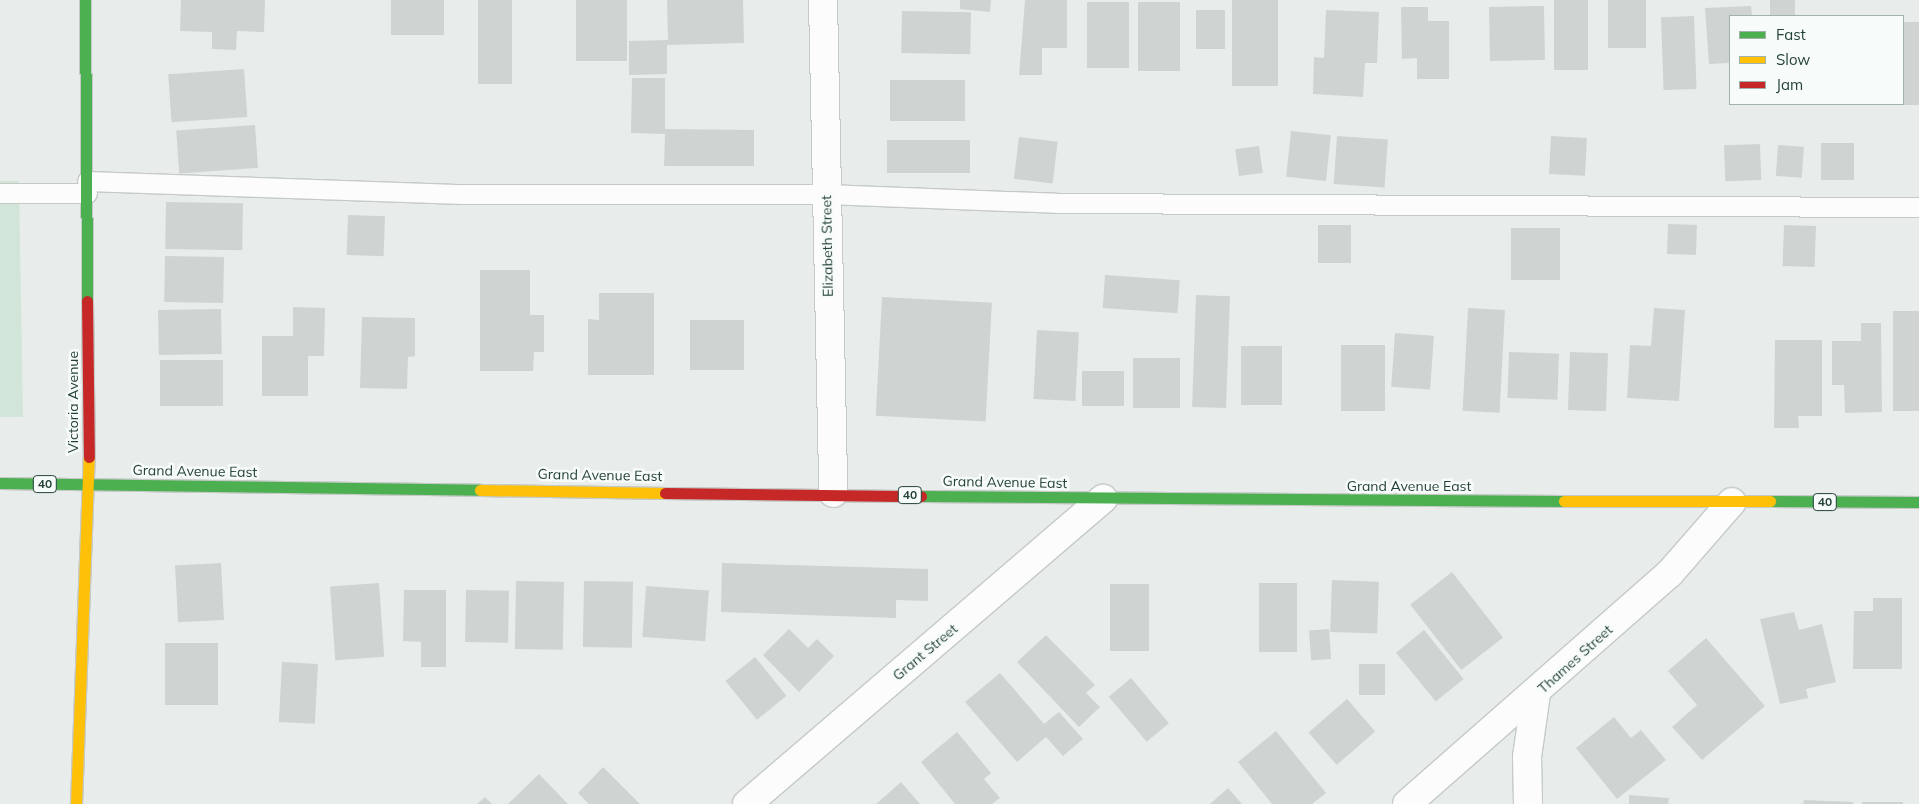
<!DOCTYPE html>
<html>
<head>
<meta charset="utf-8">
<style>
	body { margin:0 }
	#map { position:relative; width:1919px; height:804px; overflow:hidden; background:#e8edeb; font-family:Mulish,sans-serif }
	div>[style] { position:absolute }
	[style*='--x'] { left:calc(var(--x)*1px); top:calc(var(--y)*1px); width:calc(var(--w)*1px); rotate:calc(var(--a)*1deg) }
	.green>* { inset:0; background:#d1e6d8 }
	.building>* { inset:0; background:#cfd4d2; transform-origin:0 0 }
	.roads { filter:drop-shadow(1px 0 #c5cac8) drop-shadow(-1px 0 #c5cac8) drop-shadow(0 1px #c5cac8) drop-shadow(0 -1px #c5cac8) }
	.lane>* { height:19px; margin:-9.5px; padding:0 9.5px; transform-origin:9.5px; border-radius:9.5px; background:#fcfcfc }
	.street>* { height:28px; margin:-14px; padding:0 14px; transform-origin:14px; border-radius:14px; background:#fcfcfc }
	.fast>* { height:11px; margin:-5.5px; padding:0 5.5px; transform-origin:5.5px; border-radius:5.5px; background:#4caf50 }
	.slow>* { height:11px; margin:-5.5px; padding:0 5.5px; transform-origin:5.5px; border-radius:5.5px; background:#ffc107 }
	.jam>* { height:11px; margin:-5.5px; padding:0 5.5px; transform-origin:5.5px; border-radius:5.5px; background:#c62828 }
	span { translate:-50% -50%; white-space:nowrap; text-align:center; line-height:1.15; -webkit-text-stroke:5px #f7fbf9; paint-order:stroke }
	.shield-label span { padding:1px 4px; background:#f7fbf9; border:1px solid; border-radius:4px; -webkit-text-stroke-width:0 }
	.shield-label { font-size:12px; color:#24423a; font-weight:700 }
	.street-label { font-size:14px; color:#24423a }
	.legend { position:absolute; left:1729px; top:15px; width:175px; height:90px; box-sizing:border-box; background:#f7fbf9; border:1px solid #a3b1ad; margin:0; padding:6px 9px; list-style:none; font-size:15px; color:#24423a }
	.legend li { display:flex; align-items:center; gap:10px; height:25px }
	.legend b { width:25px; border:1px solid #a3b1ad }
</style>
</head>
<body>
<div id="map">
	<div class="green">
		<i style="clip-path:polygon(0 181px,19px 181px,23px 417px,0 417px)"></i>
	</div>
	<div class="building">
		<i style="clip-path:polygon(181px 0,265px 0,264px 32px,237px 31px,236px 50px,212px 49px,212px 32px,180px 31px)"></i>
		<i style="left:391px;top:0;width:53px;height:35px"></i>
		<i style="left:478px;top:0;width:34px;height:84px"></i>
		<i style="left:576px;top:0;width:51px;height:61px"></i>
		<i style="clip-path:polygon(667px 0,743px 0,744px 43px,667px 45px,667px 74px,629px 75px,629px 41px,668px 40px)"></i>
		<i style="clip-path:polygon(960px 0,991px 0,990px 12px,960px 9px)"></i>
		<i style="clip-path:polygon(1025px 0,1067px 0,1067px 48px,1042px 48px,1042px 75px,1019px 75px)"></i>
		<i style="left:1232px;top:0;width:46px;height:86px"></i>
		<i style="left:1554px;top:0;width:34px;height:70px"></i>
		<i style="left:1608px;top:0;width:38px;height:48px"></i>
		<i style="left:1770px;top:0;width:25px;height:16px"></i>
		<i style="left:1087px;top:2px;width:42px;height:66px"></i>
		<i style="left:1138px;top:2px;width:42px;height:69px"></i>
		<i style="left:1544px;top:6px;width:54px;height:55px;rotate:89deg"></i>
		<i style="clip-path:polygon(1751px 6px,1752px 16px,1730px 16px,1730px 63px,1709px 64px,1705px 8px)"></i>
		<i style="clip-path:polygon(1401px 7px,1428px 7px,1428px 21px,1449px 21px,1449px 79px,1417px 79px,1417px 58px,1402px 59px)"></i>
		<i style="left:1196px;top:10px;width:29px;height:39px"></i>
		<i style="clip-path:polygon(1326px 10px,1379px 12px,1377px 63px,1365px 63px,1363px 97px,1313px 94px,1314px 57px,1324px 58px)"></i>
		<i style="left:902px;top:11px;width:69px;height:42px;rotate:1deg"></i>
		<i style="left:1694px;top:16px;width:73px;height:33px;rotate:88deg"></i>
		<i style="left:1903px;top:22px;width:16px;height:83px"></i>
		<i style="left:244px;top:69px;width:48px;height:76px;rotate:86deg"></i>
		<i style="clip-path:polygon(632px 78px,665px 78px,665px 129px,754px 130px,754px 166px,664px 166px,665px 134px,631px 133px)"></i>
		<i style="left:890px;top:80px;width:75px;height:41px"></i>
		<i style="left:255px;top:125px;width:43px;height:79px;rotate:86deg"></i>
		<i style="left:1291px;top:131px;width:40px;height:46px;rotate:6deg"></i>
		<i style="left:1337px;top:136px;width:51px;height:48px;rotate:4deg"></i>
		<i style="left:1551px;top:136px;width:36px;height:38px;rotate:3deg"></i>
		<i style="left:1019px;top:137px;width:39px;height:42px;rotate:7deg"></i>
		<i style="left:887px;top:140px;width:83px;height:33px"></i>
		<i style="left:1821px;top:143px;width:33px;height:37px"></i>
		<i style="left:1760px;top:144px;width:36px;height:36px;rotate:88deg"></i>
		<i style="left:1778px;top:145px;width:26px;height:31px;rotate:4deg"></i>
		<i style="left:1259px;top:146px;width:27px;height:24px;rotate:82deg"></i>
		<i style="left:166px;top:202px;width:77px;height:47px;rotate:1deg"></i>
		<i style="left:348px;top:215px;width:37px;height:40px;rotate:2deg"></i>
		<i style="left:1668px;top:224px;width:29px;height:30px;rotate:2deg"></i>
		<i style="left:1318px;top:225px;width:33px;height:38px"></i>
		<i style="left:1784px;top:225px;width:32px;height:41px;rotate:2deg"></i>
		<i style="left:1511px;top:228px;width:49px;height:52px"></i>
		<i style="left:165px;top:256px;width:59px;height:46px;rotate:1deg"></i>
		<i style="clip-path:polygon(480px 270px,530px 270px,530px 315px,544px 315px,544px 352px,534px 352px,533px 371px,480px 371px)"></i>
		<i style="left:1105px;top:275px;width:75px;height:33px;rotate:4deg"></i>
		<i style="clip-path:polygon(599px 293px,654px 293px,654px 375px,588px 375px,588px 319px,599px 320px)"></i>
		<i style="left:1196px;top:295px;width:34px;height:112px;rotate:2deg"></i>
		<i style="left:882px;top:297px;width:110px;height:119px;rotate:3deg"></i>
		<i style="clip-path:polygon(293px 307px,325px 308px,324px 356px,308px 356px,308px 396px,262px 396px,262px 336px,293px 336px)"></i>
		<i style="left:1468px;top:308px;width:37px;height:103px;rotate:3deg"></i>
		<i style="clip-path:polygon(1654px 308px,1685px 310px,1679px 401px,1627px 398px,1630px 345px,1651px 346px)"></i>
		<i style="left:221px;top:309px;width:45px;height:63px;rotate:89deg"></i>
		<i style="left:1893px;top:311px;width:26px;height:100px"></i>
		<i style="clip-path:polygon(362px 317px,415px 318px,415px 356px,408px 357px,407px 389px,360px 388px)"></i>
		<i style="left:690px;top:320px;width:54px;height:50px"></i>
		<i style="clip-path:polygon(1861px 323px,1881px 323px,1882px 412px,1845px 413px,1844px 385px,1832px 385px,1832px 341px,1861px 341px)"></i>
		<i style="left:1037px;top:330px;width:42px;height:69px;rotate:3deg"></i>
		<i style="left:1395px;top:333px;width:39px;height:54px;rotate:4deg"></i>
		<i style="clip-path:polygon(1775px 340px,1822px 340px,1822px 416px,1798px 416px,1799px 428px,1774px 428px)"></i>
		<i style="left:1341px;top:345px;width:44px;height:66px"></i>
		<i style="left:1241px;top:346px;width:41px;height:59px"></i>
		<i style="left:1509px;top:352px;width:50px;height:46px;rotate:2deg"></i>
		<i style="left:1570px;top:352px;width:38px;height:58px;rotate:2deg"></i>
		<i style="left:1133px;top:358px;width:47px;height:50px"></i>
		<i style="left:160px;top:360px;width:63px;height:46px"></i>
		<i style="left:1082px;top:371px;width:42px;height:35px"></i>
		<i style="left:221px;top:563px;width:57px;height:46px;rotate:87deg"></i>
		<i style="clip-path:polygon(722px 563px,928px 569px,928px 601px,896px 600px,896px 618px,721px 612px)"></i>
		<i style="left:1452px;top:572px;width:83px;height:53px;rotate:52deg"></i>
		<i style="left:1332px;top:580px;width:47px;height:52px;rotate:2deg"></i>
		<i style="left:516px;top:581px;width:48px;height:68px;rotate:1deg"></i>
		<i style="left:584px;top:581px;width:49px;height:66px;rotate:1deg"></i>
		<i style="left:379px;top:583px;width:74px;height:49px;rotate:86deg"></i>
		<i style="left:1259px;top:583px;width:38px;height:69px"></i>
		<i style="left:1110px;top:584px;width:39px;height:67px"></i>
		<i style="left:646px;top:586px;width:63px;height:51px;rotate:4deg"></i>
		<i style="clip-path:polygon(404px 590px,446px 590px,446px 667px,421px 667px,421px 642px,403px 641px)"></i>
		<i style="left:466px;top:590px;width:43px;height:52px;rotate:1deg"></i>
		<i style="clip-path:polygon(1873px 598px,1902px 598px,1902px 669px,1853px 669px,1854px 611px,1873px 611px)"></i>
		<i style="clip-path:polygon(1794px 612px,1799px 630px,1822px 624px,1836px 682px,1806px 689px,1808px 698px,1780px 704px,1760px 619px)"></i>
		<i style="clip-path:polygon(789px 629px,808px 648px,817px 639px,834px 656px,799px 692px,763px 655px)"></i>
		<i style="left:1329px;top:629px;width:30px;height:20px;rotate:86deg"></i>
		<i style="left:1424px;top:630px;width:63px;height:36px;rotate:51deg"></i>
		<i style="clip-path:polygon(1046px 635px,1095px 685px,1086px 693px,1100px 707px,1079px 727px,1017px 662px)"></i>
		<i style="clip-path:polygon(1706px 638px,1765px 706px,1702px 760px,1672px 727px,1697px 705px,1668px 671px)"></i>
		<i style="left:165px;top:643px;width:53px;height:62px"></i>
		<i style="left:755px;top:657px;width:50px;height:38px;rotate:51deg"></i>
		<i style="left:282px;top:662px;width:36px;height:60px;rotate:3deg"></i>
		<i style="left:1359px;top:664px;width:26px;height:31px"></i>
		<i style="clip-path:polygon(1000px 673px,1044px 724px,1059px 712px,1083px 739px,1063px 756px,1046px 737px,1017px 762px,965px 702px)"></i>
		<i style="left:1131px;top:678px;width:59px;height:29px;rotate:50deg"></i>
		<i style="left:1347px;top:699px;width:43px;height:51px;rotate:49deg"></i>
		<i style="clip-path:polygon(1614px 717px,1631px 738px,1641px 730px,1666px 760px,1617px 799px,1576px 748px)"></i>
		<i style="clip-path:polygon(1276px 731px,1326px 793px,1312px 804px,1272px 804px,1238px 762px)"></i>
		<i style="clip-path:polygon(957px 732px,991px 773px,984px 779px,1000px 798px,992px 804px,955px 804px,921px 762px)"></i>
		<i style="clip-path:polygon(603px 767px,640px 804px,589px 804px,578px 793px)"></i>
		<i style="clip-path:polygon(539px 774px,568px 804px,508px 804px)"></i>
		<i style="clip-path:polygon(901px 782px,920px 804px,876px 804px)"></i>
		<i style="clip-path:polygon(1228px 788px,1242px 804px,1210px 804px)"></i>
		<i style="clip-path:polygon(1629px 795px,1669px 798px,1668px 804px,1629px 804px)"></i>
		<i style="clip-path:polygon(485px 797px,492px 804px,477px 804px)"></i>
		<i style="clip-path:polygon(1804px 800px,1853px 802px,1853px 804px,1803px 804px)"></i>
		<i style="left:1862px;top:802px;width:41px;height:2px"></i>
	</div>
	<div class="roads">
		<div class="lane">
			<i style="--x:87;--y:181;--w:376;--a:2"></i>
			<i style="--x:463;--y:194;--w:363;--a:0"></i>
			<i style="--x:826;--y:194;--w:230;--a:2.2"></i>
			<i style="--x:1056;--y:203;--w:863;--a:0.27"></i>
			<i style="--x:0;--y:193;--w:87;--a:0"></i>
		</div>
		<div class="street">
			<i style="--x:823;--y:0;--w:493;--a:88.8"></i>
			<i style="--x:747;--y:804;--w:469;--a:-40.6"></i>
			<i style="--x:1407;--y:804;--w:350;--a:-41.3"></i>
			<i style="--x:1670;--y:573;--w:94;--a:-48.9"></i>
			<i style="--x:1528;--y:804;--w:47;--a:-91.2"></i>
			<i style="--x:1527;--y:757;--w:64;--a:-81.9"></i>
		</div>
		<div class="fast">
			<i style="--x:85;--y:0;--w:301;--a:89.6"></i>
			<i style="--x:0;--y:483;--w:480;--a:0.8"></i>
			<i style="--x:921;--y:496;--w:643;--a:0.45"></i>
			<i style="--x:1770;--y:501;--w:149;--a:0.4"></i>
		</div>
		<div class="slow">
			<i style="--x:480;--y:490;--w:185;--a:0.9"></i>
			<i style="--x:1564;--y:501;--w:206;--a:0"></i>
			<i style="--x:76;--y:804;--w:347;--a:-87.9"></i>
		</div>
		<div class="jam">
			<i style="--x:87;--y:301;--w:156;--a:89.3"></i>
			<i style="--x:665;--y:493;--w:256;--a:0.7"></i>
		</div>
	</div>
	<div class="shield-label">
		<span style="left:45px;top:484px">40</span>
		<span style="left:910px;top:495px">40</span>
		<span style="left:1825px;top:502px">40</span>
	</div>
	<div class="street-label">
		<span style="left:827px;top:246px;rotate:-91deg">Elizabeth Street</span>
		<span style="left:73px;top:402px;rotate:-90deg">Victoria Avenue</span>
		<span style="left:195px;top:471px;rotate:1deg">Grand Avenue East</span>
		<span style="left:600px;top:475px;rotate:1deg">Grand Avenue East</span>
		<span style="left:1005px;top:482px;rotate:1deg">Grand Avenue East</span>
		<span style="left:1409px;top:486px">Grand Avenue East</span>
		<span style="left:925px;top:652px;rotate:-40deg">Grant Street</span>
		<span style="left:1575px;top:659px;rotate:-42deg">Thames Street</span>
	</div>
	<ul class="legend">
	<li><b style="height:6px;background:#4caf50"></b>Fast</li>
	<li><b style="height:6px;background:#ffc107"></b>Slow</li>
	<li><b style="height:6px;background:#c62828"></b>Jam</li>
	</ul>
</div>
</body>
</html>
